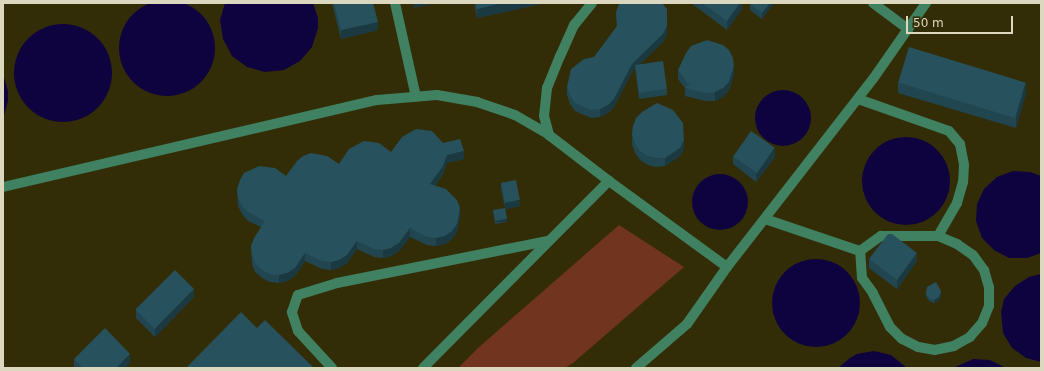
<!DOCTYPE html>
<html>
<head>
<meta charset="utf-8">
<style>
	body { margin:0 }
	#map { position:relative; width:1044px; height:371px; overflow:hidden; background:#332d07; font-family:"DejaVu Sans",sans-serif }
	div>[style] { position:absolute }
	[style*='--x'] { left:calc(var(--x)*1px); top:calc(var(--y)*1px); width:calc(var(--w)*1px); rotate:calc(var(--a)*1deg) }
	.green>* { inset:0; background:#70341f }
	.water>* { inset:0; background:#0f033f }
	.round { border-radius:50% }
	.minor>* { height:10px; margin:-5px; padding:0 5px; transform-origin:5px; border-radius:5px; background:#3f8160 }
	.wall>* { inset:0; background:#214650 }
	.shaded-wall>* { inset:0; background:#1b3941; transform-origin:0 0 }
	.building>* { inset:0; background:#26515d; transform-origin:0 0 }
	span { translate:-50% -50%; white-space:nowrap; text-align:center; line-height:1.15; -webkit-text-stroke:3px #332d07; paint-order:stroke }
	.frame { position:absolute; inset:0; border:4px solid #dcd8bf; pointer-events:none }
	.scale { position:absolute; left:906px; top:16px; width:107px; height:18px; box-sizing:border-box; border:2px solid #dcd8bf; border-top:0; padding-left:5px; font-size:12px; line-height:14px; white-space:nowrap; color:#dcd8bf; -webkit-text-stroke:3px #332d07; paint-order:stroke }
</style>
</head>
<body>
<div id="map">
	<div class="green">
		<i style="clip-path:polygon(619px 225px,684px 267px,573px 363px,565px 368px,458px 368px,478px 348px)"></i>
	</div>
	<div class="water">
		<i class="round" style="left:119px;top:0;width:96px;height:96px"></i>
		<i style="clip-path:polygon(225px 3px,313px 3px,318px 18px,318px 28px,312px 47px,300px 61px,284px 70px,265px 72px,247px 67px,232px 56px,223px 39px,220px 20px)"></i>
		<i class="round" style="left:14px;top:24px;width:98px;height:98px"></i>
		<i style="clip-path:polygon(3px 74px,8px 91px,8px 101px,3px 119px)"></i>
		<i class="round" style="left:755px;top:90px;width:56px;height:56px"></i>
		<i class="round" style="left:862px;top:137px;width:88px;height:88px"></i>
		<i style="clip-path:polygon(1013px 171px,1030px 172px,1041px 176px,1041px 253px,1027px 258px,1009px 258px,994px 250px,982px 238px,976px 221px,977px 204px,984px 189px,997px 177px)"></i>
		<i class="round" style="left:692px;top:174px;width:56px;height:56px"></i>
		<i class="round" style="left:772px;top:259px;width:88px;height:88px"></i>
		<i style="clip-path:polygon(1041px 274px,1041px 362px,1026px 358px,1012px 348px,1003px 333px,1001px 312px,1004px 299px,1015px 286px,1029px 277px)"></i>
		<i style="clip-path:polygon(874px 351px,891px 355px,907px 368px,838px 368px,850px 358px,857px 354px)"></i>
		<i style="clip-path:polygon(973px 359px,990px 360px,1006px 368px,953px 368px)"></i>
	</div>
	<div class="minor">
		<i style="--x:395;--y:3;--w:96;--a:77.4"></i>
		<i style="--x:592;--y:3;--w:28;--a:129"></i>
		<i style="--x:574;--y:25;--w:34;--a:114"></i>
		<i style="--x:560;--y:56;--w:35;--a:112"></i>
		<i style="--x:547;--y:88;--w:28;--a:96"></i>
		<i style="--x:544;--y:116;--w:20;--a:75"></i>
		<i style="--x:549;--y:135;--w:76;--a:37.5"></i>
		<i style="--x:873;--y:3;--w:44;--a:36.6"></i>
		<i style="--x:858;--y:99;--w:96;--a:19.4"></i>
		<i style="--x:949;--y:131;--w:17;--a:50"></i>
		<i style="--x:960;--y:144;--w:21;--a:79"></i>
		<i style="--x:964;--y:165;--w:17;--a:93"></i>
		<i style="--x:963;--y:182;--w:22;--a:106"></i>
		<i style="--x:957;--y:203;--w:38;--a:120"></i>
		<i style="--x:3;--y:187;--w:384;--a:-13.1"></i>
		<i style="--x:377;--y:100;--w:60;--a:-4.8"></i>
		<i style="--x:437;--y:95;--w:41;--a:9.9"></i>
		<i style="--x:477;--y:102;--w:40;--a:18.9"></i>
		<i style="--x:515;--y:115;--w:39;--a:30"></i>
		<i style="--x:765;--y:219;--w:100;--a:18.6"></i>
		<i style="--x:881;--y:236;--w:57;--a:0"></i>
		<i style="--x:938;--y:236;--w:21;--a:23"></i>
		<i style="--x:957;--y:244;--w:19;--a:35"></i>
		<i style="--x:973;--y:255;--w:19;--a:54"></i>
		<i style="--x:984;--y:270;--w:18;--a:74"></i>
		<i style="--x:989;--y:287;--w:19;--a:90"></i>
		<i style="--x:989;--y:306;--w:18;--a:112"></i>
		<i style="--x:982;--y:323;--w:18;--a:131"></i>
		<i style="--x:970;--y:337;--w:18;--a:151"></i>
		<i style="--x:954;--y:346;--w:19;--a:168"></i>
		<i style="--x:935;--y:350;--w:17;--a:-170"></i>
		<i style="--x:918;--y:347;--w:18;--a:-153"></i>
		<i style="--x:902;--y:339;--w:17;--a:-135"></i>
		<i style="--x:890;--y:327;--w:38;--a:-117"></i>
		<i style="--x:873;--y:293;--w:19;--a:-126"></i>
		<i style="--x:862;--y:278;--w:27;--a:-94"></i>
		<i style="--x:860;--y:251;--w:26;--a:-36"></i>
		<i style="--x:332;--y:368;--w:50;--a:-132.6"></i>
		<i style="--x:298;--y:331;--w:20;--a:-108"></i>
		<i style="--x:292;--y:312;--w:18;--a:-71"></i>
		<i style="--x:298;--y:295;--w:41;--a:-17.1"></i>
		<i style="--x:337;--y:283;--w:215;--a:-11.3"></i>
		<i style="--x:423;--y:368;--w:264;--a:-45.2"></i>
		<i style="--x:609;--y:181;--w:146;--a:36.1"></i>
		<i style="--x:636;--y:368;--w:67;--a:-40.8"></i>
		<i style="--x:687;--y:324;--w:70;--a:-54.9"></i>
		<i style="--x:727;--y:267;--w:238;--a:-52.2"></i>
		<i style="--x:873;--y:79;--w:93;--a:-55.1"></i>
	</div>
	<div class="wall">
		<i style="clip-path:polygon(332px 3px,373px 3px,378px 30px,341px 39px)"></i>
		<i style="clip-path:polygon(474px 3px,545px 3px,477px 18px)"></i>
		<i style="clip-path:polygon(691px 3px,742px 3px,742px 9px,727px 30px)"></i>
		<i style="clip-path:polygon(751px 3px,774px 3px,762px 19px,750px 10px,750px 4px)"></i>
		<i style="clip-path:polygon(616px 12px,667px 34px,663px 42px,639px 65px,667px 89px,667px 95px,639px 99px,635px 68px,632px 72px,614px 107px,608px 113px,600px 117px,591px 118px,575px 111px,570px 104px,567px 95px,567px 87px,594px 57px,617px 27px)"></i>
		<i style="clip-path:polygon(678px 70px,734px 75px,729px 90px,723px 97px,715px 101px,706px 101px,685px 96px,685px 88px,678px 79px)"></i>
		<i style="clip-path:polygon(898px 82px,1026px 93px,1016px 128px,898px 93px)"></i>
		<i style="clip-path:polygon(633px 126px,684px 149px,680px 156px,665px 166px,656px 167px,648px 165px,640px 160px,635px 153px,632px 144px)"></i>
		<i style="clip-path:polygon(443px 143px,464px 159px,447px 163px,443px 174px,435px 186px,460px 216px,457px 232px,452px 239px,445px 244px,436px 246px,427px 245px,410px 237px,399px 251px,391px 256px,383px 258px,374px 257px,357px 249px,347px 263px,339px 268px,331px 270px,322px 269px,305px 261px,295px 276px,287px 281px,279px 283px,270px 282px,262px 278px,255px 272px,252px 264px,251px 246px,261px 227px,248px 221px,242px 214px,238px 206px,237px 189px,286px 176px,339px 164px,391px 152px)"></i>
		<i style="clip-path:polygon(733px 156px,775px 157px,756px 182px,733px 164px)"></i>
		<i style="clip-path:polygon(501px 183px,520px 206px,505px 209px,507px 222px,495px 224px,493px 211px,505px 208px,501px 189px)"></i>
		<i style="clip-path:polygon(869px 259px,917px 261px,897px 289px,869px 268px)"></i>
		<i style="clip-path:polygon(926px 293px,941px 294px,939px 300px,934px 303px,929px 301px,926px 296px)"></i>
		<i style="clip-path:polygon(194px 297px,155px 337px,136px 318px,136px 310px)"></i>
		<i style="clip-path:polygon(74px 359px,130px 362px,125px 368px,75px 368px,74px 367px)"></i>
	</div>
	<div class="shaded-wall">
		<i style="clip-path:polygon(414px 3px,436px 3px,414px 8px)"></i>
		<i style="clip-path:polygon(457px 3px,463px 3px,457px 5px)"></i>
		<i style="clip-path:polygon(502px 3px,545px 3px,477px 18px,477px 9px)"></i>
		<i style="clip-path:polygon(740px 3px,742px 3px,742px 9px,727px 30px,727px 21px)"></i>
		<i style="clip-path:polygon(770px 3px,774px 3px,762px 19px,762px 13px)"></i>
		<i style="clip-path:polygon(378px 22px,378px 30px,341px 39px,341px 30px)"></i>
		<i style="clip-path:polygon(667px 26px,667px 34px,663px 42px,636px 68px,635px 65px,635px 68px,632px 72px,614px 107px,608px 113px,600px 117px,600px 109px,632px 64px)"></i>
		<i style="clip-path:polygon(734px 66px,734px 75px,729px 90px,723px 97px,715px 101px,715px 92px)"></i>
		<i style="clip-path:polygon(1026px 82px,1026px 93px,1016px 128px,1016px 117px)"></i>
		<i style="clip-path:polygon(684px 140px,684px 149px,680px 156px,665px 166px,665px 158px)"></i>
		<i style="clip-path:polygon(775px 148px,775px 157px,756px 182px,756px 173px)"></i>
		<i style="clip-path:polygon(464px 151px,464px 159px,447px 163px,443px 174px,430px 192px,430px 184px,447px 155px)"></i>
		<i style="clip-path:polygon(520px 200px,520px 206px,505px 209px,505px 203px)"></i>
		<i style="clip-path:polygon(460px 208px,460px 216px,457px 232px,452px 239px,445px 244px,436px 246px,436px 238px)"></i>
		<i style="left:507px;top:219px;width:3px;height:12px;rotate:90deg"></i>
		<i style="clip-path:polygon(410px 228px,410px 237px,399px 251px,391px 256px,383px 258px,383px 250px)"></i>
		<i style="clip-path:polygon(357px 241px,357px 249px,347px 263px,339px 268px,331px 270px,331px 262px)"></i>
		<i style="clip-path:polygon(305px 253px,305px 261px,295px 276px,287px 281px,279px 283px,279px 275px)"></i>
		<i style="clip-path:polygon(917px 253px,917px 261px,897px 289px,897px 280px)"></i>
		<i style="clip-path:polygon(194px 289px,194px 297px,155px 337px,155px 329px)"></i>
		<i style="clip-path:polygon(941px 291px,941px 294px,939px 300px,934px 303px,934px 300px)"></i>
		<i style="clip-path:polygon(130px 354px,130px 362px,125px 368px,116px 368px)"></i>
	</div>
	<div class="building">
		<i style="clip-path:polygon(334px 3px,373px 3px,378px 22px,341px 30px)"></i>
		<i style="clip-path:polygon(476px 3px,502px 3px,477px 9px)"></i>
		<i style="clip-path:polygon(621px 3px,662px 3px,667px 9px,667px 26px,663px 34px,632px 64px,614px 99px,608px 105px,600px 109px,591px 110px,575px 103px,570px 95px,567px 87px,571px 69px,584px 59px,594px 57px,617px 26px,616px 12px,619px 4px)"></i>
		<i style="clip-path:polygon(702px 3px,740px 3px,727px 21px)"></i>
		<i style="clip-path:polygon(751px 3px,770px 3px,762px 13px,750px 4px)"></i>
		<i style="clip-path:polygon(707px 40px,723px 45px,729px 50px,733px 58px,734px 66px,729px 82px,723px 88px,715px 92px,706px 93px,685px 88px,692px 83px,688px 84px,678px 70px,686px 53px,691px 46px)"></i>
		<i style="left:909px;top:47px;width:122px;height:37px;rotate:17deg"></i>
		<i style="left:663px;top:61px;width:28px;height:28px;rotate:82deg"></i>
		<i style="clip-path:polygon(657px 103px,673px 110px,683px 123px,684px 140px,680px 148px,665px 158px,656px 158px,648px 156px,640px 151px,635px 144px,632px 135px,633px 126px,636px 118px,642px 112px)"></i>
		<i style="clip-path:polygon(416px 129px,432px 131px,443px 143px,460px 139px,464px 151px,447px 155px,443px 166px,430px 184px,446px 189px,457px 200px,460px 208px,457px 224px,452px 231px,445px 236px,436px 238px,427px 237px,410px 228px,399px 243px,391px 248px,383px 250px,374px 249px,357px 241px,347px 255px,339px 260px,331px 262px,322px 261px,305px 253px,295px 268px,287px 273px,279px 275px,270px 274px,262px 270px,255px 263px,252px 255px,251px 246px,254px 238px,265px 221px,248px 212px,242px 206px,238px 198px,237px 189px,240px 180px,244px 173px,259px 166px,275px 168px,286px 176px,297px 161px,303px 156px,311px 153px,327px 156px,339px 164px,349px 149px,364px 141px,379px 143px,391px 152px,402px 137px)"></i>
		<i style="left:751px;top:131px;width:29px;height:31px;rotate:35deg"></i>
		<i style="left:516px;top:180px;width:20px;height:15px;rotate:79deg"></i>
		<i style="left:505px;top:208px;width:11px;height:12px;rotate:80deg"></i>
		<i style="clip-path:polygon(888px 234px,892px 234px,917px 253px,897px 280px,869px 259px)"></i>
		<i style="left:175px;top:270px;width:27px;height:56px;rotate:45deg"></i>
		<i style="clip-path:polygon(936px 282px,941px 291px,939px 297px,934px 300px,929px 298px,926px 293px,927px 287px)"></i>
		<i style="clip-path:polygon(241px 312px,257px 328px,265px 320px,314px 368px,186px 368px)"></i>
		<i style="clip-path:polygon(105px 328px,130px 354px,116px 368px,83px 368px,74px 359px)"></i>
	</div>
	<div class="frame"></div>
	<div class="scale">50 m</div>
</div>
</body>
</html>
